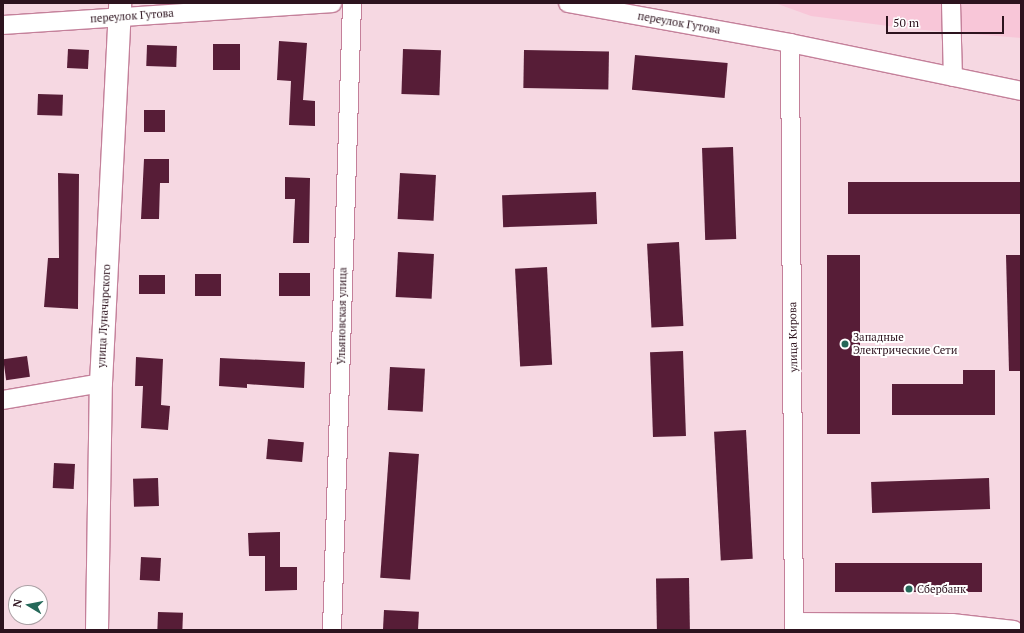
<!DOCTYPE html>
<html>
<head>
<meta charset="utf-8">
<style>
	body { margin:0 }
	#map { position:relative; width:1024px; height:633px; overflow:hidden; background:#f6d8e2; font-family:"PT Serif",serif }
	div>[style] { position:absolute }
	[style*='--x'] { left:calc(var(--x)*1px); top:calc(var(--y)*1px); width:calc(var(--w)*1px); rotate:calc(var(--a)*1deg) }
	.built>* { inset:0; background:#f8c6d8 }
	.building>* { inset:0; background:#571d37; transform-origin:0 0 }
	.roads { filter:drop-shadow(1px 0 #c4809a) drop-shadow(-1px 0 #c4809a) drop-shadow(0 1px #c4809a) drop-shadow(0 -1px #c4809a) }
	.minor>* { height:18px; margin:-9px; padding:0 9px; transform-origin:9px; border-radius:9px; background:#fff }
	.major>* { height:22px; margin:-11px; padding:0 11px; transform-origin:11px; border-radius:11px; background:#fff }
	.dots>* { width:11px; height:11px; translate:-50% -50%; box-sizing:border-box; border:2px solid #fff; border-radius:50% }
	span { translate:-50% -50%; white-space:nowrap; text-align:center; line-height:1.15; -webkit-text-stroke:4px #fff; paint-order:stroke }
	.street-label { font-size:11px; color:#2d131e }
	.poi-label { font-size:11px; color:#2d131e }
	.left { translate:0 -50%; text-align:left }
	.frame { position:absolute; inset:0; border:4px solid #2d131e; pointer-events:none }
	.north { position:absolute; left:8px; top:585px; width:40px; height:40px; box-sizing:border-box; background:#fff; border:1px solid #aba1a5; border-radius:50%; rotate:280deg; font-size:11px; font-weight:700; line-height:16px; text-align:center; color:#2d131e }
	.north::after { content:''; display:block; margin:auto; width:14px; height:18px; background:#256859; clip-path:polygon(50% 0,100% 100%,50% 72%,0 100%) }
	.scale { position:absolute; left:886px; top:16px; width:118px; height:18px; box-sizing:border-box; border:2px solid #2d131e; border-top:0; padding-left:5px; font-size:12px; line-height:14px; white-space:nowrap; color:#2d131e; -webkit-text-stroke:3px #fff; paint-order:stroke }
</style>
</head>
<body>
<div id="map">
	<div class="built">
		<i style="clip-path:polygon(775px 3px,1021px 3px,1021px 38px,912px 29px,811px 16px)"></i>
	</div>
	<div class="building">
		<i style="clip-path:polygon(279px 41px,307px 43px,303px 100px,315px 101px,315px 126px,289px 125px,291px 81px,277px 80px)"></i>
		<i style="left:213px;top:44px;width:27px;height:26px"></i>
		<i style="left:147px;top:45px;width:30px;height:21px;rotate:2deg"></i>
		<i style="left:68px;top:49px;width:21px;height:19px;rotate:3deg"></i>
		<i style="left:403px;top:49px;width:38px;height:45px;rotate:2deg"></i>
		<i style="left:524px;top:50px;width:85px;height:38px;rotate:1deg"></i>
		<i style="left:635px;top:55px;width:93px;height:35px;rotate:5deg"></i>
		<i style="left:38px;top:94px;width:25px;height:21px;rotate:2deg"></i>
		<i style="left:144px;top:110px;width:21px;height:22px"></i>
		<i style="left:733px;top:147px;width:92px;height:31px;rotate:88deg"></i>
		<i style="clip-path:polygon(144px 159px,169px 159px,169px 183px,160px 183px,159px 219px,141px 219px)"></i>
		<i style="clip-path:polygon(58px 173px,79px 174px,78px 309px,44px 307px,48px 258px,59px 258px)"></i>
		<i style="left:400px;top:173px;width:36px;height:46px;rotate:3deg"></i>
		<i style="clip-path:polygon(285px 177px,310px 178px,309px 243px,293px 243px,295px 199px,285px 199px)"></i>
		<i style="left:1021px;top:182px;width:32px;height:173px;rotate:90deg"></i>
		<i style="left:596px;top:192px;width:32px;height:94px;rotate:88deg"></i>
		<i style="left:679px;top:242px;width:84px;height:32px;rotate:87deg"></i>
		<i style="left:398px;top:252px;width:36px;height:45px;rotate:3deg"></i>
		<i style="left:827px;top:255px;width:33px;height:179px"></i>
		<i style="clip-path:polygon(1006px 255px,1021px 255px,1021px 371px,1009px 371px)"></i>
		<i style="left:547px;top:267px;width:98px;height:32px;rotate:87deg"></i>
		<i style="left:279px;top:273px;width:31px;height:23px"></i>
		<i style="left:195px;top:274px;width:26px;height:22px"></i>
		<i style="left:139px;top:275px;width:26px;height:19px"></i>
		<i style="left:683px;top:351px;width:85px;height:33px;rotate:88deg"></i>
		<i style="left:27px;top:356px;width:21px;height:24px;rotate:82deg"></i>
		<i style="clip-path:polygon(136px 357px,163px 359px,161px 405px,170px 406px,168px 430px,141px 428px,143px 386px,135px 386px)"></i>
		<i style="clip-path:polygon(220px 358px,305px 362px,304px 388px,247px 384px,247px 388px,219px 386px)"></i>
		<i style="left:390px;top:367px;width:35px;height:43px;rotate:3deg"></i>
		<i style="clip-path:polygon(963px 370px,995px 370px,995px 415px,892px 415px,892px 384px,963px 384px)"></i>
		<i style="left:746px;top:430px;width:129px;height:32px;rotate:87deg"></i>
		<i style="left:268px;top:439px;width:36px;height:20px;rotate:5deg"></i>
		<i style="left:389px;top:452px;width:30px;height:126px;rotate:4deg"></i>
		<i style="left:54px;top:463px;width:21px;height:25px;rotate:3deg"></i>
		<i style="left:158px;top:478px;width:28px;height:25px;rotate:88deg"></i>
		<i style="left:989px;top:478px;width:31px;height:118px;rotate:88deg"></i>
		<i style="clip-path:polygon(280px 532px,280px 567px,297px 567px,297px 590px,265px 591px,265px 556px,249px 556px,248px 533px)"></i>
		<i style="left:141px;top:557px;width:20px;height:23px;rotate:3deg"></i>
		<i style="left:982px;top:563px;width:29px;height:147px;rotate:90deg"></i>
		<i style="left:689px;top:578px;width:52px;height:33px;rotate:89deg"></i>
		<i style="left:384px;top:610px;width:35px;height:20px;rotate:3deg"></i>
		<i style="left:158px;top:612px;width:25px;height:18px;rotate:2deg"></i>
	</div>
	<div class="roads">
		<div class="minor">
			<i style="--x:568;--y:3;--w:226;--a:10.2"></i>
			<i style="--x:790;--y:43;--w:236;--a:11.7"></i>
			<i style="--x:951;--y:3;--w:74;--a:88.5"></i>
			<i style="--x:3;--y:25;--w:330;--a:-3.8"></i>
			<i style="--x:790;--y:43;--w:587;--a:89.61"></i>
			<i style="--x:3;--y:400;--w:99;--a:-9.8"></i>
			<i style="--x:794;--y:622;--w:158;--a:0.4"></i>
			<i style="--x:952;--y:623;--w:62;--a:6.4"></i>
			<i style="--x:332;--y:630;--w:627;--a:-88.17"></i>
		</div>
		<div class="major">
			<i style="--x:97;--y:630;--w:247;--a:-89.1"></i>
			<i style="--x:101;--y:383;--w:380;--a:-87.1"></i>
		</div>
	</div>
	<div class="dots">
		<i style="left:845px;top:344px;background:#256859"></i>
		<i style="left:909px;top:589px;background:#256859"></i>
	</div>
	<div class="street-label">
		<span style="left:132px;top:16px;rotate:-4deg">переулок Гутова</span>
		<span style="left:679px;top:23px;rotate:10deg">переулок Гутова</span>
		<span style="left:104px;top:316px;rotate:-87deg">улица Луначарского</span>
		<span style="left:342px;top:316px;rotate:-89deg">Ульяновская улица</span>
		<span style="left:793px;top:337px;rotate:-91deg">улица Кирова</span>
	</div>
	<div class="poi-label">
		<span class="left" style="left:853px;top:344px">Западные<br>Электрические Сети</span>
		<span class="left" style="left:917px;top:589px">Сбербанк</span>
	</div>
	<div class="frame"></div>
	<div class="north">N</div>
	<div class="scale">50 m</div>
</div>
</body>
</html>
